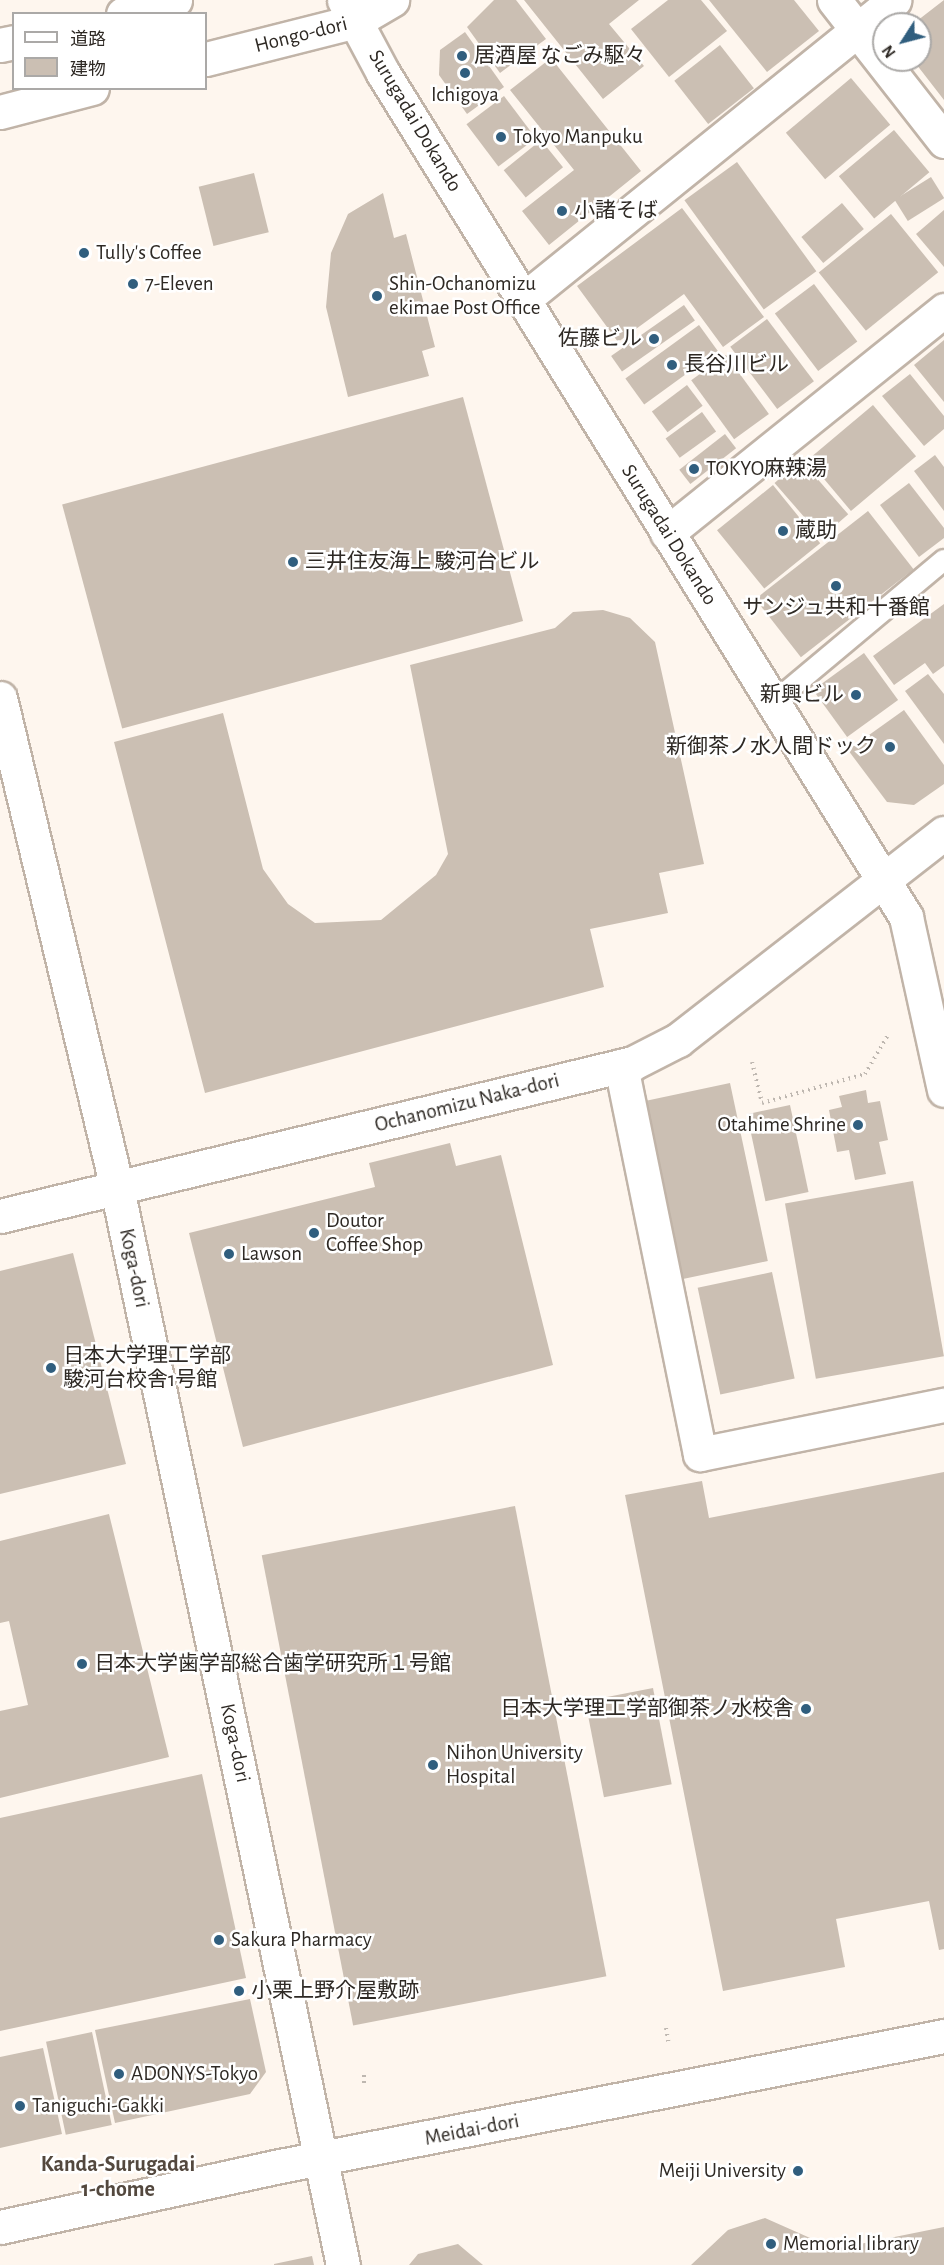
<!DOCTYPE html>
<html>
<head>
<meta charset="utf-8">
<style>
	body { margin:0 }
	#map { position:relative; width:944px; height:2265px; overflow:hidden; background:#fef6ee; font-family:"Alegreya Sans","Noto Sans JP",sans-serif }
	div>[style] { position:absolute }
	[style*='--x'] { left:calc(var(--x)*1px); top:calc(var(--y)*1px); width:calc(var(--w)*1px); rotate:calc(var(--a)*1deg) }
	.building>* { inset:0; background:#cbbfb3; transform-origin:0 0 }
	.path>* { height:4px; margin-top:-2px; transform-origin:0; background:repeating-linear-gradient(90deg,#beb7b0 0 1.5px,transparent 0 6px) }
	.roads { filter:drop-shadow(2px 0 #c1b4a8) drop-shadow(-2px 0 #c1b4a8) drop-shadow(0 2px #c1b4a8) drop-shadow(0 -2px #c1b4a8) }
	.service>* { height:20px; margin:-10px; padding:0 10px; transform-origin:10px; border-radius:10px; background:#fff }
	.minor>* { height:33px; margin:-16.5px; padding:0 16.5px; transform-origin:16.5px; border-radius:16.5px; background:#fff }
	.tertiary>* { height:33px; margin:-16.5px; padding:0 16.5px; transform-origin:16.5px; border-radius:16.5px; background:#fff }
	.secondary>* { height:33px; margin:-16.5px; padding:0 16.5px; transform-origin:16.5px; border-radius:16.5px; background:#fff }
	.dots>* { width:16px; height:16px; translate:-50% -50%; box-sizing:border-box; border:3px solid #fff; border-radius:50% }
	span { translate:-50% -50%; white-space:nowrap; text-align:center; line-height:1.15; -webkit-text-stroke:5px #fff; paint-order:stroke }
	.street-label { font-size:21px; color:#2e2924 }
	.poi-label { font-size:21px; color:#2e2924 }
	.left { translate:0 -50%; text-align:left }
	.right { translate:-100% -50%; text-align:right }
	.neighbourhood-label { font-size:22px; color:#53483e; font-weight:700 }
	.legend { position:absolute; left:12px; top:12px; width:195px; height:78px; box-sizing:border-box; background:#fff; border:2px solid #aba9a7; margin:0; padding:8px 10px; list-style:none; font-size:18px; color:#2e2924 }
	.legend li { display:flex; align-items:center; gap:12px; height:30px }
	.legend b { width:30px; border:2px solid #aba9a7 }
	.north { position:absolute; left:872px; top:12px; width:60px; height:60px; box-sizing:border-box; background:#fff; border:2px solid #aba9a7; border-radius:50%; rotate:234deg; font-size:16px; font-weight:700; line-height:24px; text-align:center; color:#2e2924 }
	.north::after { content:''; display:block; margin:auto; width:21px; height:27px; background:#305e7e; clip-path:polygon(50% 0,100% 100%,50% 72%,0 100%) }
</style>
</head>
<body>
<div id="map">
	<div class="building">
		<i style="clip-path:polygon(494px 0,516px 0,546px 39px,500px 73px,467px 27px)"></i>
		<i style="clip-path:polygon(524px 0,639px 0,609px 24px,644px 66px,603px 99px)"></i>
		<i style="clip-path:polygon(668px 0,701px 0,727px 31px,669px 77px,631px 29px)"></i>
		<i style="clip-path:polygon(709px 0,794px 0,819px 31px,767px 72px)"></i>
		<i style="clip-path:polygon(944px 0,944px 100px,913px 60px,920px 60px,920px 24px,913px 24px)"></i>
		<i style="clip-path:polygon(465px 32px,504px 87px,467px 114px,439px 75px,440px 50px)"></i>
		<i style="left:720px;top:45px;width:55px;height:58px;rotate:52deg"></i>
		<i style="clip-path:polygon(551px 58px,641px 171px,549px 245px,522px 211px,574px 170px,510px 90px)"></i>
		<i style="left:851px;top:78px;width:61px;height:85px;rotate:50deg"></i>
		<i style="left:504px;top:96px;width:53px;height:47px;rotate:53deg"></i>
		<i style="left:894px;top:130px;width:55px;height:72px;rotate:50deg"></i>
		<i style="left:541px;top:140px;width:35px;height:48px;rotate:51deg"></i>
		<i style="left:737px;top:162px;width:135px;height:65px;rotate:54deg"></i>
		<i style="left:254px;top:173px;width:61px;height:57px;rotate:76deg"></i>
		<i style="left:931px;top:177px;width:25px;height:43px;rotate:58deg"></i>
		<i style="clip-path:polygon(383px 193px,394px 238px,406px 234px,435px 347px,422px 351px,429px 376px,348px 397px,326px 307px,331px 253px,348px 214px)"></i>
		<i style="left:842px;top:203px;width:34px;height:53px;rotate:50deg"></i>
		<i style="clip-path:polygon(682px 208px,764px 317px,723px 347px,684px 294px,618px 342px,577px 286px)"></i>
		<i style="clip-path:polygon(944px 210px,944px 267px,916px 234px)"></i>
		<i style="left:891px;top:214px;width:75px;height:93px;rotate:51deg"></i>
		<i style="left:814px;top:284px;width:72px;height:49px;rotate:53deg"></i>
		<i style="left:684px;top:305px;width:19px;height:89px;rotate:55deg"></i>
		<i style="left:767px;top:319px;width:78px;height:46px;rotate:53deg"></i>
		<i style="left:699px;top:325px;width:32px;height:91px;rotate:54deg"></i>
		<i style="clip-path:polygon(944px 340px,944px 402px,914px 365px)"></i>
		<i style="left:726px;top:355px;width:73px;height:43px;rotate:54deg"></i>
		<i style="clip-path:polygon(910px 374px,944px 416px,944px 429px,924px 446px,882px 396px)"></i>
		<i style="left:687px;top:385px;width:26px;height:44px;rotate:53deg"></i>
		<i style="left:463px;top:397px;width:232px;height:415px;rotate:75deg"></i>
		<i style="left:873px;top:405px;width:67px;height:85px;rotate:50deg"></i>
		<i style="left:702px;top:412px;width:24px;height:45px;rotate:54deg"></i>
		<i style="left:725px;top:434px;width:18px;height:58px;rotate:52deg"></i>
		<i style="clip-path:polygon(935px 455px,944px 467px,944px 511px,914px 471px)"></i>
		<i style="left:801px;top:460px;width:72px;height:35px;rotate:49deg"></i>
		<i style="clip-path:polygon(909px 483px,944px 528px,944px 538px,919px 557px,880px 505px)"></i>
		<i style="left:773px;top:485px;width:75px;height:72px;rotate:51deg"></i>
		<i style="left:868px;top:511px;width:74px;height:143px;rotate:52deg"></i>
		<i style="clip-path:polygon(944px 604px,944px 666px,933px 674px,925px 663px,894px 685px,873px 656px)"></i>
		<i style="clip-path:polygon(603px 610px,630px 618px,655px 642px,704px 864px,659px 873px,668px 913px,590px 929px,604px 987px,205px 1093px,114px 742px,223px 713px,263px 869px,288px 904px,315px 923px,381px 920px,436px 875px,448px 854px,410px 665px,555px 628px,573px 612px)"></i>
		<i style="left:864px;top:653px;width:58px;height:63px;rotate:54deg"></i>
		<i style="clip-path:polygon(928px 674px,944px 694px,944px 744px,905px 691px)"></i>
		<i style="clip-path:polygon(904px 710px,944px 765px,944px 784px,914px 805px,887px 802px,848px 750px)"></i>
		<i style="left:730px;top:1083px;width:182px;height:88px;rotate:78deg"></i>
		<i style="clip-path:polygon(866px 1090px,868px 1103px,880px 1101px,888px 1140px,879px 1142px,886px 1174px,855px 1180px,849px 1150px,837px 1152px,829px 1110px,842px 1107px,839px 1096px)"></i>
		<i style="left:790px;top:1105px;width:89px;height:44px;rotate:78deg"></i>
		<i style="clip-path:polygon(450px 1143px,456px 1166px,501px 1155px,553px 1365px,243px 1447px,189px 1233px,375px 1187px,369px 1163px)"></i>
		<i style="left:913px;top:1181px;width:178px;height:130px;rotate:80deg"></i>
		<i style="clip-path:polygon(73px 1253px,126px 1464px,0 1494px,0 1271px)"></i>
		<i style="left:772px;top:1272px;width:109px;height:76px;rotate:78deg"></i>
		<i style="clip-path:polygon(944px 1472px,944px 1949px,939px 1950px,929px 1901px,836px 1919px,845px 1967px,723px 1991px,625px 1495px,702px 1481px,709px 1518px)"></i>
		<i style="left:515px;top:1506px;width:479px;height:258px;rotate:79deg"></i>
		<i style="clip-path:polygon(109px 1514px,169px 1757px,0 1798px,0 1711px,28px 1705px,9px 1621px,0 1623px,0 1541px)"></i>
		<i style="left:653px;top:1688px;width:98px;height:69px;rotate:79deg"></i>
		<i style="clip-path:polygon(202px 1774px,246px 1978px,0 2031px,0 1818px)"></i>
		<i style="clip-path:polygon(250px 1999px,266px 2072px,250px 2094px,115px 2123px,95px 2030px)"></i>
		<i style="left:92px;top:2032px;width:95px;height:47px;rotate:78deg"></i>
		<i style="clip-path:polygon(43px 2048px,62px 2134px,0 2148px,0 2057px)"></i>
		<i style="clip-path:polygon(765px 2218px,835px 2249px,944px 2227px,944px 2265px,691px 2265px,728px 2230px)"></i>
		<i style="clip-path:polygon(458px 2244px,483px 2265px,409px 2265px,418px 2254px)"></i>
		<i style="clip-path:polygon(312px 2256px,314px 2265px,274px 2265px,274px 2264px)"></i>
	</div>
	<div class="path">
		<i style="--x:752;--y:1062;--w:42;--a:76.3"></i>
		<i style="--x:762;--y:1103;--w:107;--a:-15.7"></i>
		<i style="--x:865;--y:1074;--w:45;--a:-59.5"></i>
		<i style="--x:666;--y:2028;--w:17;--a:80"></i>
		<i style="--x:364;--y:2075;--w:10;--a:90"></i>
	</div>
	<div class="roads">
		<div class="service">
			<i style="--x:773;--y:703;--w:223;--a:-39.9"></i>
		</div>
		<div class="minor">
			<i style="--x:344;--y:0;--w:83;--a:61.9"></i>
			<i style="--x:383;--y:73;--w:993;--a:58.21"></i>
			<i style="--x:906;--y:917;--w:177;--a:77.6"></i>
			<i style="--x:834;--y:0;--w:179;--a:52"></i>
			<i style="--x:524;--y:299;--w:476;--a:-38.9"></i>
			<i style="--x:667;--y:533;--w:356;--a:-38.8"></i>
			<i style="--x:0;--y:698;--w:504;--a:76.57"></i>
			<i style="--x:117;--y:1188;--w:1100;--a:78.15"></i>
			<i style="--x:621;--y:1066;--w:396;--a:78.5"></i>
			<i style="--x:700;--y:1454;--w:249;--a:-11.4"></i>
			<i style="--x:0;--y:1216;--w:651;--a:-13.59"></i>
			<i style="--x:633;--y:1063;--w:51;--a:-27.1"></i>
			<i style="--x:678;--y:1040;--w:337;--a:-37.9"></i>
		</div>
		<div class="tertiary">
			<i style="--x:0;--y:2227;--w:281;--a:-12.3"></i>
			<i style="--x:275;--y:2167;--w:682;--a:-11.08"></i>
		</div>
		<div class="secondary">
			<i style="--x:123;--y:14;--w:54;--a:-15.1"></i>
			<i style="--x:0;--y:45;--w:14;--a:-12"></i>
			<i style="--x:206;--y:59;--w:155;--a:-14.2"></i>
			<i style="--x:356;--y:21;--w:42;--a:-30.3"></i>
			<i style="--x:0;--y:112;--w:95;--a:-14.6"></i>
		</div>
	</div>
	<div class="dots">
		<i style="left:462px;top:56px;background:#305e7e"></i>
		<i style="left:465px;top:73px;background:#305e7e"></i>
		<i style="left:501px;top:137px;background:#305e7e"></i>
		<i style="left:562px;top:211px;background:#305e7e"></i>
		<i style="left:84px;top:253px;background:#305e7e"></i>
		<i style="left:133px;top:284px;background:#305e7e"></i>
		<i style="left:377px;top:296px;background:#305e7e"></i>
		<i style="left:654px;top:339px;background:#305e7e"></i>
		<i style="left:672px;top:365px;background:#305e7e"></i>
		<i style="left:694px;top:469px;background:#305e7e"></i>
		<i style="left:783px;top:531px;background:#305e7e"></i>
		<i style="left:293px;top:562px;background:#305e7e"></i>
		<i style="left:836px;top:586px;background:#305e7e"></i>
		<i style="left:856px;top:695px;background:#305e7e"></i>
		<i style="left:890px;top:747px;background:#305e7e"></i>
		<i style="left:858px;top:1125px;background:#305e7e"></i>
		<i style="left:314px;top:1233px;background:#305e7e"></i>
		<i style="left:229px;top:1254px;background:#305e7e"></i>
		<i style="left:51px;top:1368px;background:#305e7e"></i>
		<i style="left:82px;top:1664px;background:#305e7e"></i>
		<i style="left:806px;top:1709px;background:#305e7e"></i>
		<i style="left:433px;top:1765px;background:#305e7e"></i>
		<i style="left:219px;top:1940px;background:#305e7e"></i>
		<i style="left:239px;top:1991px;background:#305e7e"></i>
		<i style="left:119px;top:2074px;background:#305e7e"></i>
		<i style="left:20px;top:2106px;background:#305e7e"></i>
		<i style="left:798px;top:2171px;background:#305e7e"></i>
		<i style="left:771px;top:2244px;background:#305e7e"></i>
	</div>
	<div class="street-label">
		<span style="left:301px;top:35px;rotate:-14deg">Hongo-dori</span>
		<span style="left:415px;top:121px;rotate:59deg">Surugadai Dokando</span>
		<span style="left:669px;top:535px;rotate:58deg">Surugadai Dokando</span>
		<span style="left:467px;top:1103px;rotate:-14deg">Ochanomizu Naka-dori</span>
		<span style="left:134px;top:1268px;rotate:78deg">Koga-dori</span>
		<span style="left:235px;top:1743px;rotate:78deg">Koga-dori</span>
		<span style="left:472px;top:2130px;rotate:-11deg">Meidai-dori</span>
	</div>
	<div class="poi-label">
		<span class="left" style="left:474px;top:56px">居酒屋 なごみ駆々</span>
		<span style="left:465px;top:95px">Ichigoya</span>
		<span class="left" style="left:513px;top:137px">Tokyo Manpuku</span>
		<span class="left" style="left:574px;top:211px">小諸そば</span>
		<span class="left" style="left:96px;top:253px">Tully's Coffee</span>
		<span class="left" style="left:145px;top:284px">7-Eleven</span>
		<span class="left" style="left:389px;top:296px">Shin-Ochanomizu<br>ekimae Post Office</span>
		<span class="right" style="left:642px;top:339px">佐藤ビル</span>
		<span class="left" style="left:684px;top:365px">長谷川ビル</span>
		<span class="left" style="left:706px;top:469px">TOKYO麻辣湯</span>
		<span class="left" style="left:795px;top:531px">蔵助</span>
		<span class="left" style="left:305px;top:562px">三井住友海上 駿河台ビル</span>
		<span style="left:836px;top:608px">サンジュ共和十番館</span>
		<span class="right" style="left:844px;top:695px">新興ビル</span>
		<span class="right" style="left:876px;top:747px">新御茶ノ水人間ドック</span>
		<span class="right" style="left:846px;top:1125px">Otahime Shrine</span>
		<span class="left" style="left:326px;top:1233px">Doutor<br>Coffee Shop</span>
		<span class="left" style="left:241px;top:1254px">Lawson</span>
		<span class="left" style="left:63px;top:1368px">日本大学理工学部<br>駿河台校舎1号館</span>
		<span class="left" style="left:94px;top:1664px">日本大学歯学部総合歯学研究所１号館</span>
		<span class="right" style="left:794px;top:1709px">日本大学理工学部御茶ノ水校舎</span>
		<span class="left" style="left:446px;top:1765px">Nihon University<br>Hospital</span>
		<span class="left" style="left:231px;top:1940px">Sakura Pharmacy</span>
		<span class="left" style="left:251px;top:1991px">小栗上野介屋敷跡</span>
		<span class="left" style="left:131px;top:2074px">ADONYS-Tokyo</span>
		<span class="left" style="left:32px;top:2106px">Taniguchi-Gakki</span>
		<span class="right" style="left:786px;top:2171px">Meiji University</span>
		<span class="left" style="left:783px;top:2244px">Memorial library</span>
	</div>
	<div class="neighbourhood-label">
		<span style="left:118px;top:2177px">Kanda-Surugadai<br>1-chome</span>
	</div>
	<ul class="legend">
	<li><b style="height:8px;background:#fff"></b>道路</li>
	<li><b style="height:16px;background:#cbbfb3"></b>建物</li>
	</ul>
	<div class="north">N</div>
</div>
</body>
</html>
